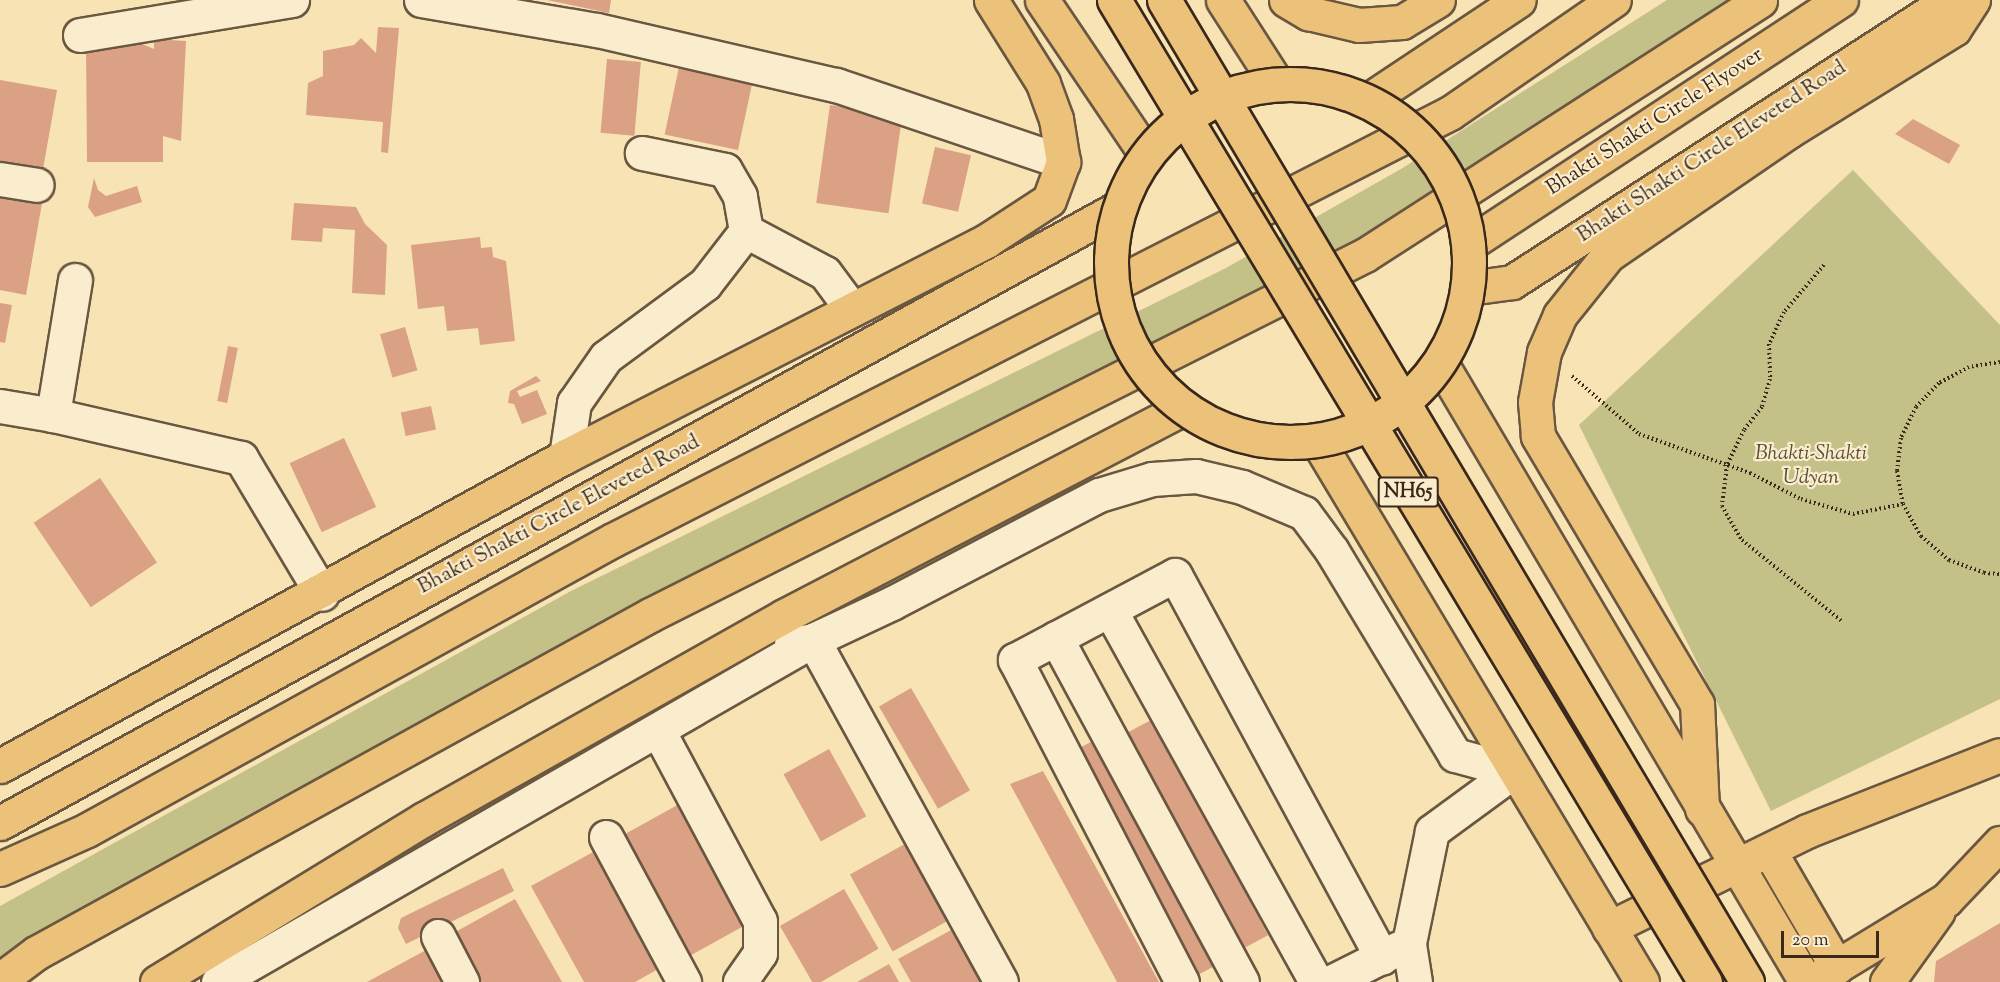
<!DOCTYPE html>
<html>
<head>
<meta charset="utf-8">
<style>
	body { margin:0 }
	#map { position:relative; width:2000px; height:982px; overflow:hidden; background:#f8e3b4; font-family:"Sorts Mill Goudy",serif }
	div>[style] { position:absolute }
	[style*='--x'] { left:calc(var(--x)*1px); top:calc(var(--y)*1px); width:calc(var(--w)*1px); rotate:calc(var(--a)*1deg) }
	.green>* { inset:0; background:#c4c188 }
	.building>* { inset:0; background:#dba184; transform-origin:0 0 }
	.path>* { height:4px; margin-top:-2px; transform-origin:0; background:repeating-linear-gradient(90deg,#3a281b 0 1.5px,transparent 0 4.5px) }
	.roads { filter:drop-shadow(2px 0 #6a5741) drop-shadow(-2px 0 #6a5741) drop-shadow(0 2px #6a5741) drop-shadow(0 -2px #6a5741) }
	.minor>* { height:33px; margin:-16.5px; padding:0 16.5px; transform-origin:16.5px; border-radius:16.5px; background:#faedce }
	.major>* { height:33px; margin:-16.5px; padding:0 16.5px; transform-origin:16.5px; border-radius:16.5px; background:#ecc27a }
	.highway>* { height:33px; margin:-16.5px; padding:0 16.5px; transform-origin:16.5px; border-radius:16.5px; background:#ecc27a }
	.bridges { filter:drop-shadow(2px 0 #3a281b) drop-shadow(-2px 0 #3a281b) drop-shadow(0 2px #3a281b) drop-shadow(0 -2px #3a281b) }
	.highway-bridge>* { height:33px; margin:-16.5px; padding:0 16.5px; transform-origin:16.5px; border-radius:16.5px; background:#ecc27a }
	.highway-bridge>.ring { margin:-16.5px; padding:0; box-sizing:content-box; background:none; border:33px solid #ecc27a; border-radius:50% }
	span { translate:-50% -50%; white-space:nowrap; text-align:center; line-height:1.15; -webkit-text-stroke:4.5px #faedce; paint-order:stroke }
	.shield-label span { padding:2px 4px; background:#faedce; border:2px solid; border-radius:4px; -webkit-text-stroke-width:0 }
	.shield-label { font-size:20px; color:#3a281b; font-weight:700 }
	.street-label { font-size:21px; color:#3a281b }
	.park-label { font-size:21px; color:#5c4e36; font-style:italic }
	.scale { position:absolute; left:1781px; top:931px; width:98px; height:27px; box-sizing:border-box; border:3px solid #3a281b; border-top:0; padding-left:8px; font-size:18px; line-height:21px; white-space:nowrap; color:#3a281b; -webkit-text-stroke:4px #faedce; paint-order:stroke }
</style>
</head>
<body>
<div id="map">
	<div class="green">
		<i style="clip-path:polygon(1667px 0,1750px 0,1405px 222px,0 961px,0 906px,571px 591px,1226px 268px,1401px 169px)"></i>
		<i style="clip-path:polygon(1853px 170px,2000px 325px,2000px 699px,1771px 811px,1579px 425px)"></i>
	</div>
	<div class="building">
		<i style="clip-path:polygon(547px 0,611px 0,609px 13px)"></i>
		<i style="clip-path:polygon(378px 27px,399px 28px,388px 153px,381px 152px,383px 122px,306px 115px,308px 83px,323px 76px,323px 51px,354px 45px,361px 38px,376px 53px)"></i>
		<i style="clip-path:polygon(154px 39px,186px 41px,181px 141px,163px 136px,163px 162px,87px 162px,86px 44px,142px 44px,154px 49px)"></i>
		<i style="left:607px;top:59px;width:34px;height:74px;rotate:5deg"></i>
		<i style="left:679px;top:67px;width:75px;height:69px;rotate:12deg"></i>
		<i style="clip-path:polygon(0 80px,57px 90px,43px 169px,0 162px)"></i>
		<i style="left:830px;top:105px;width:73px;height:99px;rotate:8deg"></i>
		<i style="clip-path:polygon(1913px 119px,1960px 145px,1949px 164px,1895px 134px)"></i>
		<i style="left:935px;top:147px;width:37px;height:58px;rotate:13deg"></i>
		<i style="clip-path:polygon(94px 178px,98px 190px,106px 196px,137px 186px,142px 202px,95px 217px,88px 207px)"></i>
		<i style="clip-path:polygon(0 196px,42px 203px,26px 295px,0 290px)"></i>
		<i style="clip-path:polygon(294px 203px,356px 207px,365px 224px,387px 245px,385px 295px,352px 293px,355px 230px,323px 228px,322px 242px,291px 240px)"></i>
		<i style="clip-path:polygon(480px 237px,481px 248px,492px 247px,493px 257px,506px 261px,515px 341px,480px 345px,478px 328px,447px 331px,444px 306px,418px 309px,411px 245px)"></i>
		<i style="clip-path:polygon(0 303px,12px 305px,5px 343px,0 342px)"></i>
		<i style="left:405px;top:327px;width:45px;height:26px;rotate:74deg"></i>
		<i style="left:228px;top:346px;width:10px;height:56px;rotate:11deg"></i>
		<i style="clip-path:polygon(536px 376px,541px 381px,517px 391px,520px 397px,537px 390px,547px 414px,522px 424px,514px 404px,508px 403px,510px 391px)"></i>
		<i style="left:431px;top:406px;width:24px;height:31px;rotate:78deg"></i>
		<i style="left:344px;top:438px;width:76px;height:60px;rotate:65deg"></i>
		<i style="left:100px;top:478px;width:102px;height:80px;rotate:56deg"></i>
		<i style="left:911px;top:688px;width:118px;height:37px;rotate:60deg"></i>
		<i style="left:1153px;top:719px;width:245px;height:38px;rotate:62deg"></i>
		<i style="left:1104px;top:735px;width:256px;height:38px;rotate:62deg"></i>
		<i style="left:829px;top:749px;width:77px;height:52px;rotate:61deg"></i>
		<i style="clip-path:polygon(1043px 771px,1159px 982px,1117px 982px,1010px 784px)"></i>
		<i style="left:681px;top:803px;width:138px;height:71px;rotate:61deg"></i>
		<i style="left:912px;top:840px;width:88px;height:71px;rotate:61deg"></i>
		<i style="clip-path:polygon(595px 851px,660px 968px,635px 982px,584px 982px,531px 886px)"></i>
		<i style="clip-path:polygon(503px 868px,514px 891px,406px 944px,398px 928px,401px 918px)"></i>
		<i style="left:844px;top:889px;width:69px;height:74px;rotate:60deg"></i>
		<i style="clip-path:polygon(515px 899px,562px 982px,476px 982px,450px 935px)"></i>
		<i style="clip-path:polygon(964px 923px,998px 982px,911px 982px,898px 959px)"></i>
		<i style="clip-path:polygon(2000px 923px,2000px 982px,1934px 982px,1936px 961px)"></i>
		<i style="clip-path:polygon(428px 949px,446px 982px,367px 982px)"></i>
		<i style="clip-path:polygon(889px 964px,899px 982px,857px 982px)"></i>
	</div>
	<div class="path">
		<i style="--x:1824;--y:265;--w:62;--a:130.4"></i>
		<i style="--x:1784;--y:312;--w:35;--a:115"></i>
		<i style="--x:1769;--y:344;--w:35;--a:88"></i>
		<i style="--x:1770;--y:379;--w:29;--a:106"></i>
		<i style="--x:1762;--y:407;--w:29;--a:128"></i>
		<i style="--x:1744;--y:430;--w:39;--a:116"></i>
		<i style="--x:1727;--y:465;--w:41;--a:97"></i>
		<i style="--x:1722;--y:506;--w:39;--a:60"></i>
		<i style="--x:1742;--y:540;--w:130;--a:39.1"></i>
		<i style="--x:2000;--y:362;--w:31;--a:171"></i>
		<i style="--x:1969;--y:367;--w:34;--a:152"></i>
		<i style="--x:1939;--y:383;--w:33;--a:134"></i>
		<i style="--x:1916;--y:407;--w:34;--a:116"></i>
		<i style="--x:1901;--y:438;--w:33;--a:97"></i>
		<i style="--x:1897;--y:471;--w:34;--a:80"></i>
		<i style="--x:1903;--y:504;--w:37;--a:61"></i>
		<i style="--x:1921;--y:536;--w:37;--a:41"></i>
		<i style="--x:1949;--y:560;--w:37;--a:20"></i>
		<i style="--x:1984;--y:573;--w:16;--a:4"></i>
		<i style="--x:1572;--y:376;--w:89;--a:40.9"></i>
		<i style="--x:1639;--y:434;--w:118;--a:19.4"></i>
		<i style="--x:1750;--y:473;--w:57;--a:27"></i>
		<i style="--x:1801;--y:499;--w:54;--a:16.1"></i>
		<i style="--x:1853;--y:514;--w:51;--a:-11.3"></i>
	</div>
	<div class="roads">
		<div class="minor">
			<i style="--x:421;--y:0;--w:179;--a:9.7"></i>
			<i style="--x:597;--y:30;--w:245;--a:13"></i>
			<i style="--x:836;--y:85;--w:240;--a:18.7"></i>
			<i style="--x:80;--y:35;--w:215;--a:-9.4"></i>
			<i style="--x:0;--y:179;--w:37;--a:9"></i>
			<i style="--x:746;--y:231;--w:89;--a:28"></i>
			<i style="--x:825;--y:273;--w:44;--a:53.4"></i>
			<i style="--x:75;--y:280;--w:137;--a:99.3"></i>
			<i style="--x:53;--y:415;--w:193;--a:12.9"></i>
			<i style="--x:241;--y:458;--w:158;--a:59.2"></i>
			<i style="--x:0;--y:406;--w:54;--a:9.6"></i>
			<i style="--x:566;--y:456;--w:54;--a:-81.4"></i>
			<i style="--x:574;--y:403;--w:56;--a:-55.2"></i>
			<i style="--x:606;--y:357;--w:123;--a:-36.4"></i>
			<i style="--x:705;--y:284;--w:67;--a:-52.3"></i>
			<i style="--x:746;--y:231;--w:36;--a:-100"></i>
			<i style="--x:740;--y:196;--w:30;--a:-120"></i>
			<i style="--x:725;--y:170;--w:85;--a:-168.4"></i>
			<i style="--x:1110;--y:610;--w:425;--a:61"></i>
			<i style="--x:1056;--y:638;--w:391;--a:61.6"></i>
			<i style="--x:791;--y:644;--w:22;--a:-10"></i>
			<i style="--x:813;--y:640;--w:87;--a:-25.1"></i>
			<i style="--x:892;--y:603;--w:233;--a:-27.6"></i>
			<i style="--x:1099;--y:495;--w:55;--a:-16.8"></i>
			<i style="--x:1152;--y:479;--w:44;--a:-3.9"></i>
			<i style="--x:1196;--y:476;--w:47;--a:13.4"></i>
			<i style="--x:1242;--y:487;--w:67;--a:22.8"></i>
			<i style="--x:1304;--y:513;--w:47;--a:53.6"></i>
			<i style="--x:1332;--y:551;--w:238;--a:58.9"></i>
			<i style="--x:1455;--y:755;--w:61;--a:15.2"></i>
			<i style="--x:659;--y:732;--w:214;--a:61.9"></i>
			<i style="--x:760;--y:921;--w:32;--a:90"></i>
			<i style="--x:760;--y:953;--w:35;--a:125"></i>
			<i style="--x:606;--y:837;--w:165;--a:61.7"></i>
			<i style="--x:438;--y:936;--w:52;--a:62.4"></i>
			<i style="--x:218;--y:982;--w:686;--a:-29.89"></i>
			<i style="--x:813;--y:640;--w:390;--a:61.2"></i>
			<i style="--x:1182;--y:982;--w:363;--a:-117.4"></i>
			<i style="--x:1015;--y:660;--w:181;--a:-28"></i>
			<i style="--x:1175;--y:575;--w:435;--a:61.6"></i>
			<i style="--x:1331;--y:982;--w:76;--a:-26.6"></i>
			<i style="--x:1415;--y:982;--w:39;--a:-99"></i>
			<i style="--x:1409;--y:943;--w:114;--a:-78.4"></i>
			<i style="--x:1432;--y:831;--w:102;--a:-36.2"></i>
		</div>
		<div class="major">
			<i style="--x:1286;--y:0;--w:26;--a:31"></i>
			<i style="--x:1308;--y:13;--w:52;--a:13.2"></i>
			<i style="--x:1359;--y:25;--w:43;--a:-4"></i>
			<i style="--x:1402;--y:22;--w:42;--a:-31.4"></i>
			<i style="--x:1367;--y:101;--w:182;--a:-33.6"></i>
			<i style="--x:1469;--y:244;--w:445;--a:-33.3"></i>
			<i style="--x:1469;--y:288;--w:43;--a:-7.9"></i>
			<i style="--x:1512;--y:282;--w:520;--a:-32.83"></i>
			<i style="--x:0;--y:766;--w:645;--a:-28.71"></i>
			<i style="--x:566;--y:456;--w:472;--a:-27.1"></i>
			<i style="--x:986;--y:241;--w:75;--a:-33.1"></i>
			<i style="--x:1049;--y:200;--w:40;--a:-69.8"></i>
			<i style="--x:1063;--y:162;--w:44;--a:-99.2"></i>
			<i style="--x:1056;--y:119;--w:38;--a:-110"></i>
			<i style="--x:1043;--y:83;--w:98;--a:-122.1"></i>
			<i style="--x:0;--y:823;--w:1276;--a:-28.81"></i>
			<i style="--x:1770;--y:852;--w:133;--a:59.8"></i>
			<i style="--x:0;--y:869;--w:95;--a:-24.1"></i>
			<i style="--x:87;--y:830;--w:601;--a:-28.87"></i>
			<i style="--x:613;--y:540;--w:940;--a:-27.03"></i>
			<i style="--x:1450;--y:113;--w:199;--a:-34.6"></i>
			<i style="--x:1609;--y:928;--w:220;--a:-26.1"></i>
			<i style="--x:1807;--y:831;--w:207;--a:-21.5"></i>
			<i style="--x:0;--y:980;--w:45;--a:-36.9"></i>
			<i style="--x:36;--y:953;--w:701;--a:-28.83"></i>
			<i style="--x:650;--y:615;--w:801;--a:-26.73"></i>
			<i style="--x:1365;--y:255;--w:470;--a:-32.8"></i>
			<i style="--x:157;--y:982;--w:313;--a:-31.4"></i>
			<i style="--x:424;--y:819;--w:413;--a:-29.4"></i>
			<i style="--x:784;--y:616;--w:451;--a:-27.5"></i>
			<i style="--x:1811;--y:982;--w:158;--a:-31.3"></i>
			<i style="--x:1946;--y:900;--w:79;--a:-46.5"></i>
			<i style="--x:1887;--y:982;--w:87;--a:-54.3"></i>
		</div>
		<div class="highway">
			<i style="--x:1042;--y:0;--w:186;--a:56"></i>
			<i style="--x:1223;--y:0;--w:100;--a:57.3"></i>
			<i style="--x:1440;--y:362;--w:720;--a:59.45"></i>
			<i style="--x:1317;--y:440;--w:632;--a:59.05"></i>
			<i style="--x:1702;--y:809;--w:105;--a:-92.7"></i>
			<i style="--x:1697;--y:704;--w:312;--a:-120.7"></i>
			<i style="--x:1538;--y:436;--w:34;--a:-95"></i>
			<i style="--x:1535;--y:402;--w:51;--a:-79.8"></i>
			<i style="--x:1544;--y:352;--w:40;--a:-66.6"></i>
			<i style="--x:1560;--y:315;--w:77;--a:-51.3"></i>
			<i style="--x:1608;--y:255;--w:219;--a:-34.4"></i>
			<i style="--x:1789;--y:131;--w:194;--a:-31.7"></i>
			<i style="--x:1954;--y:29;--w:35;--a:-57"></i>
		</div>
	</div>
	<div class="bridges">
		<div class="highway-bridge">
			<i style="--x:1114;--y:0;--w:1146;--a:58.96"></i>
			<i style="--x:1164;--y:0;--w:1142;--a:59.3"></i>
			<i class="ring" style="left:1111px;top:84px;width:325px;height:325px"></i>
		</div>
	</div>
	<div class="shield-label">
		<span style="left:1408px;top:492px">NH65</span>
	</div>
	<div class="street-label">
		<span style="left:1655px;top:122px;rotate:-33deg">Bhakti Shakti Circle Flyover</span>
		<span style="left:1712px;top:152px;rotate:-33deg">Bhakti Shakti Circle Eleveted Road</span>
		<span style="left:559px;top:515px;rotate:-28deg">Bhakti Shakti Circle Eleveted Road</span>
	</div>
	<div class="park-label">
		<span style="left:1811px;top:466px">Bhakti-Shakti<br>Udyan</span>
	</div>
	<div class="scale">20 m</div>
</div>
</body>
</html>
